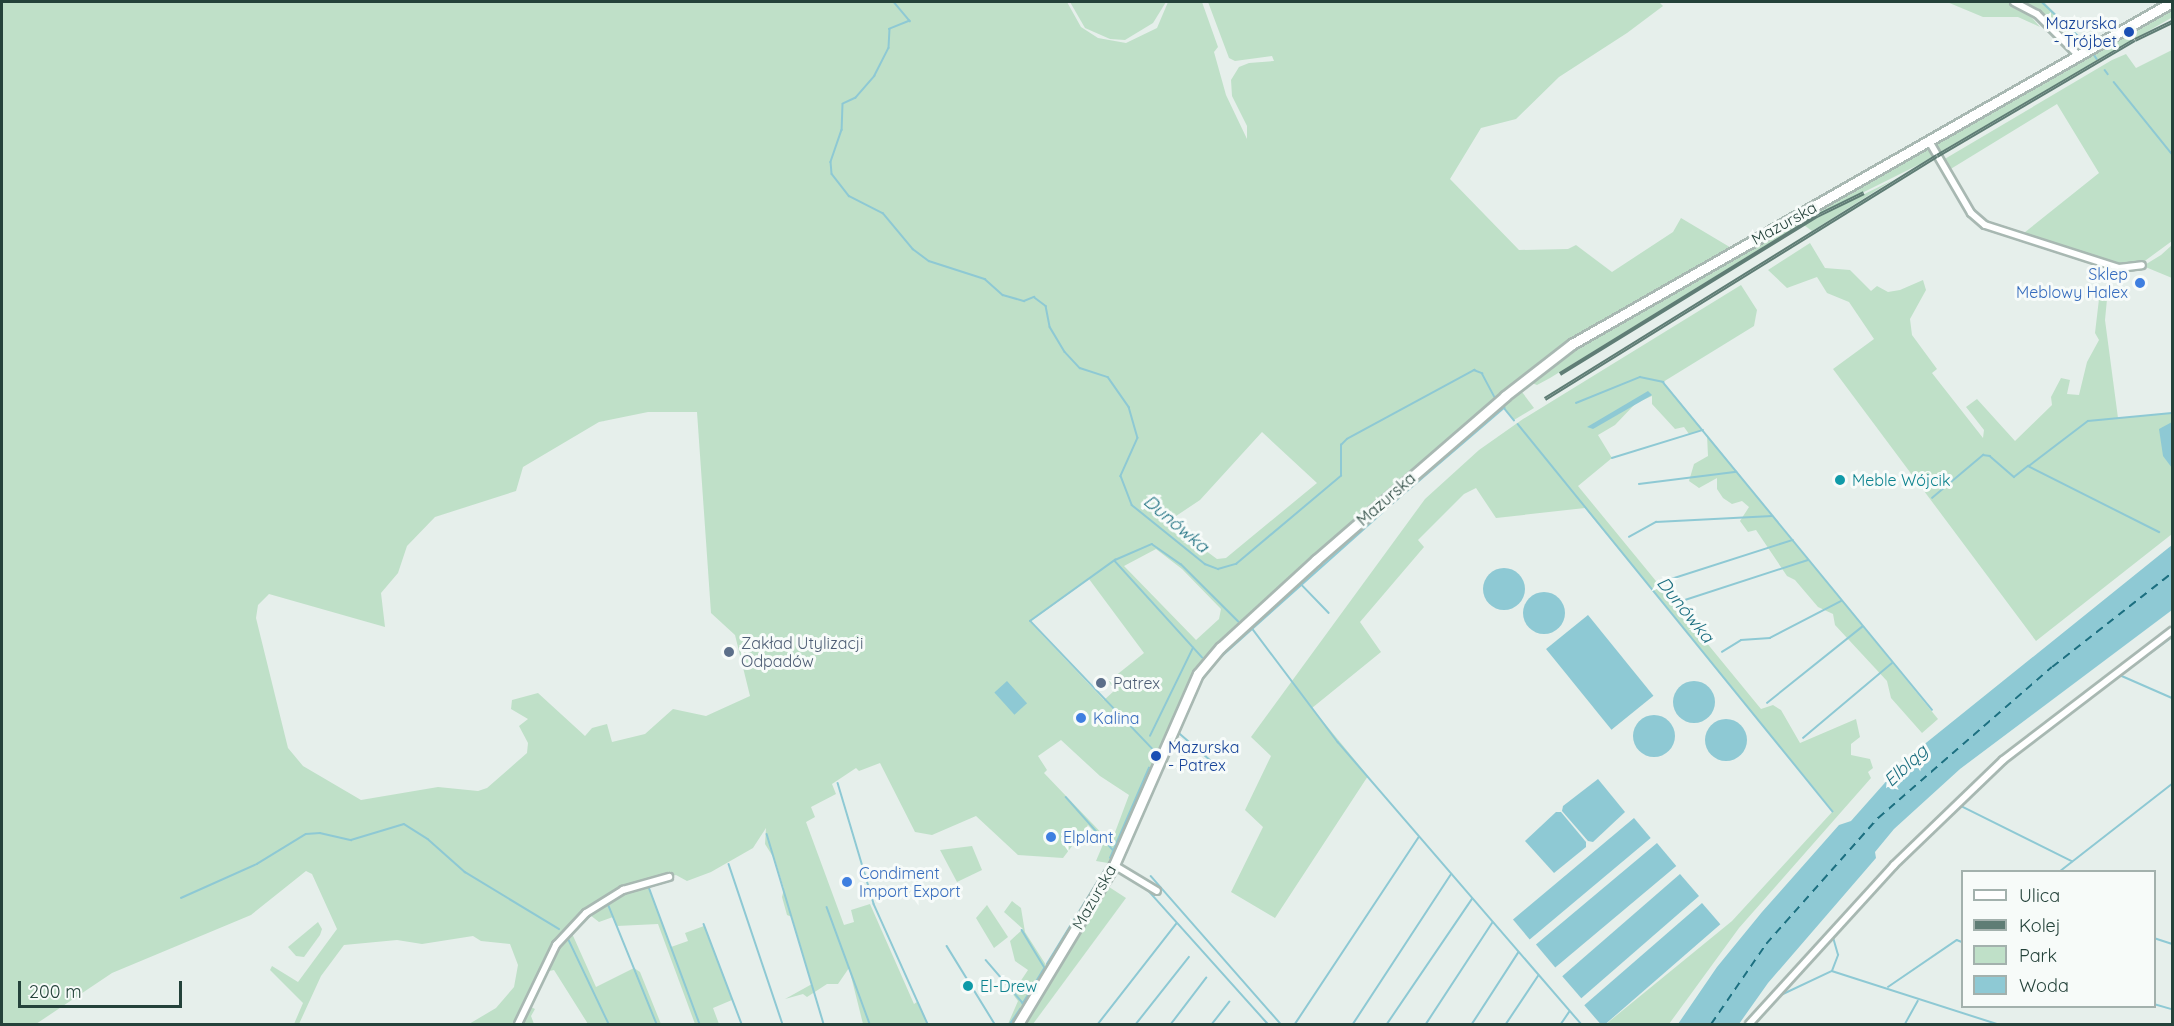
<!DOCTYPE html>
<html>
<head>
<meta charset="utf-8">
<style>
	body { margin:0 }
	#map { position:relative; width:2174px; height:1026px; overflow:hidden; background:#e6efeb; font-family:Quicksand,sans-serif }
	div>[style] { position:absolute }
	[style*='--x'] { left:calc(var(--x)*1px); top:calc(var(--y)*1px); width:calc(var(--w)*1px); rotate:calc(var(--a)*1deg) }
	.green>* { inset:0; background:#bfe0c8 }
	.water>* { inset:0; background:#8ec9d4; transform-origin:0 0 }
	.round { border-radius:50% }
	.stream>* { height:1.5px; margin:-0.75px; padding:0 0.75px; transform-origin:0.75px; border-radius:0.75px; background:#8ec9d4 }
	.ferry>* { height:1.5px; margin-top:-0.75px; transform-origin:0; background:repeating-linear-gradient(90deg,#1c6f80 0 8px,transparent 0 14px) }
	.roads { filter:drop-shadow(2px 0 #a8b8b2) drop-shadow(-2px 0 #a8b8b2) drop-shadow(0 2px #a8b8b2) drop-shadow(0 -2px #a8b8b2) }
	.minor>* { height:6px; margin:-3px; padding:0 3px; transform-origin:3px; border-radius:3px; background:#fff }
	.secondary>* { height:9px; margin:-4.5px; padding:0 4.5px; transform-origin:4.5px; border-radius:4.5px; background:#fff }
	.rail>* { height:4px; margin-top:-2px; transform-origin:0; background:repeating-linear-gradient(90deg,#f7fbf9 0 4.5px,#5f7d75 0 9px); box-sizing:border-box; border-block:2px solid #5f7d75 }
	.dots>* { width:16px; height:16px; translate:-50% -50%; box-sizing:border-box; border:3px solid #f7fbf9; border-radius:50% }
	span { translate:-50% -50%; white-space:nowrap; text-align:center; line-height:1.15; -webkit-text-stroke:6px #f7fbf9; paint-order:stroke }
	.transit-label { font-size:16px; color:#164399 }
	.right { translate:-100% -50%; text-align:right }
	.left { translate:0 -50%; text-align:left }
	.street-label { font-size:16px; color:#24423a }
	.shop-label { font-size:16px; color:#366cbe }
	.culture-label { font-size:16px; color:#0d838f }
	.service-label { font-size:16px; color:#4e5e75 }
	.water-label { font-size:18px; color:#1c6f80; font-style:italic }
	.frame { position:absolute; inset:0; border:3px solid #24423a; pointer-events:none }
	.legend { position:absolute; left:1961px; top:870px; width:195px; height:138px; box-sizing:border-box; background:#f7fbf9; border:2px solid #a3b1ad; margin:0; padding:8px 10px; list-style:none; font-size:18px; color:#24423a }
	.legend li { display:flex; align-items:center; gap:12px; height:30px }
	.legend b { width:30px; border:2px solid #a3b1ad }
	.scale { position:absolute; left:18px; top:981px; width:164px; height:27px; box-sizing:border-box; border:3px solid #24423a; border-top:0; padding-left:8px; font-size:18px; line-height:21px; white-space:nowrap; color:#24423a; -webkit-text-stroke:4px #f7fbf9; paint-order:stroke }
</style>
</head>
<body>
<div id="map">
	<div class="green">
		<i style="clip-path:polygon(evenodd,2px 2px,1067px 2px,1081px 27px,1098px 38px,1126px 43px,1157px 28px,1168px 2px,1202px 2px,1218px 47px,1214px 52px,1226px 95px,1247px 139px,1247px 126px,1232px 96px,1231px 80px,1239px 67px,1249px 63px,1274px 61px,1272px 56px,1235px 61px,1229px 58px,1208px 2px,1659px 2px,1663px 6px,1627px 33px,1559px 77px,1516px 119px,1481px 128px,1450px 179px,1519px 250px,1568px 249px,1576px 245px,1612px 272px,1673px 232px,1681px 218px,1733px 249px,1581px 334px,1204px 659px,1113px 859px,1014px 1024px,1008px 1024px,1018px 1001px,1005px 984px,1008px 981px,1016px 988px,1028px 970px,1015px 961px,1010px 941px,1023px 929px,1004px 912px,1012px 901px,1021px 908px,1025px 932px,1046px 965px,1108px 863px,1096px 861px,1104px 842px,1088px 825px,1063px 858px,1018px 855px,976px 816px,932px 835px,915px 832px,880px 763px,859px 771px,856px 768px,832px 784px,836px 794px,811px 807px,815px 817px,806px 822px,844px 925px,854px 922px,851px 910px,870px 904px,914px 1004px,917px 1002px,928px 1024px,863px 1024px,849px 968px,838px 984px,827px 984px,807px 997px,803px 994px,785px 999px,812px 984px,792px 917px,787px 915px,782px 897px,784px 889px,775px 860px,765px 844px,766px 828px,753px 848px,711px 872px,687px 881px,676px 875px,647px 883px,671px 947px,688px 941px,685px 933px,704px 926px,732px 1000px,713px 1008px,719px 1024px,695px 1024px,658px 924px,617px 926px,613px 917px,599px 922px,590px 915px,570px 929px,596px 987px,634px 968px,640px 972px,661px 1024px,588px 1024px,554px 970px,545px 972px,529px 1006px,535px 1009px,531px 1016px,534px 1024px,469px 1024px,496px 1008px,514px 987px,518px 965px,510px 944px,481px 941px,473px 936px,422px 944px,397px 940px,344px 945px,321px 976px,299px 1024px,294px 1024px,303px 1003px,270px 970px,272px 966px,298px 982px,337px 929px,312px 874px,306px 871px,251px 915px,112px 973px,36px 1024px,2px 1024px,2px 2px,648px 412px,697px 412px,711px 613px,735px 635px,750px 696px,706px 716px,673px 709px,645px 734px,612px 742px,607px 724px,592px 728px,585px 736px,538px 693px,512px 700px,511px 709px,528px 719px,519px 726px,528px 743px,527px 753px,487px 788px,478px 791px,438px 787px,361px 800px,303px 766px,288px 748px,256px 618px,258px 605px,269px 594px,385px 627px,381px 593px,398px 573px,407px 546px,435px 517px,516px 491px,523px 467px,599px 422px,648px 412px,2px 2px,1262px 432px,1317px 483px,1226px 558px,1217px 559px,1167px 522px,1200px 500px,1262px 432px,2px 2px,1156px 549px,1182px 569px,1221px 609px,1219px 619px,1196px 640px,1124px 566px,1156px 549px,2px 2px,1089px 579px,1144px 653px,1109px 681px,1114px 691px,1104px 700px,1030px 622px,1089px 579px,2px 2px,1061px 740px,1100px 776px,1129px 795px,1111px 843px,1044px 773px,1047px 770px,1038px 756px,1061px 740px)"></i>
		<i style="clip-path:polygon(1070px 2px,1166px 2px,1153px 23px,1125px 40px,1110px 39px,1085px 28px)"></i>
		<i style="clip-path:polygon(1947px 2px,2007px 2px,2027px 12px,2040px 27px,2018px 17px,1983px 17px)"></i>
		<i style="clip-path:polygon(2014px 2px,2044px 2px,2089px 48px,2078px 54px,2045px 21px)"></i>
		<i style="clip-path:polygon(2172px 5px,2171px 18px,1938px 153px,1935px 147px,1938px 140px)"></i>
		<i style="clip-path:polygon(2172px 50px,2172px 241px,2142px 263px,2119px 266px,2024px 233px,2099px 173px,2057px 104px,1949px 170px,1943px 160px,2112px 60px,2126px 54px,2136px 68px)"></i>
		<i style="clip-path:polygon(1927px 146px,1933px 156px,1920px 164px,1804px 222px,1801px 217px)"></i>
		<i style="clip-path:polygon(1893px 180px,1812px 231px,1804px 225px,1834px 209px)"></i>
		<i style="clip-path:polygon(1793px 221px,1797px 226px,1550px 378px,1537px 385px,1532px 383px,1530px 379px,1574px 347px)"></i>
		<i style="clip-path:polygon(1810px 243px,1825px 268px,1850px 270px,1871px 291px,1877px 286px,1888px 292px,1900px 290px,1923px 280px,1926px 290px,1910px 319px,1912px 335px,1937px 369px,1932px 373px,1983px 438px,1984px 430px,1966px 407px,1977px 399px,2015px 441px,2052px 405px,2051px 397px,2061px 378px,2070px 380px,2067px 394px,2079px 395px,2087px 362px,2099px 340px,2095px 333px,2099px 299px,2107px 299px,2105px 320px,2118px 418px,2172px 413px,2172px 534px,2036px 641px,1833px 369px,1874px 339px,1849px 302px,1827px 293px,1817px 277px,1787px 288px,1768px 270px)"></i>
		<i style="clip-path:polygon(2172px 245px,2172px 278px,2143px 266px,2161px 255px)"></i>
		<i style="clip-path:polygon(1741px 285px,1757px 310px,1754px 326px,1663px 382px,1703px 430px,1689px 434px,1684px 427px,1675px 429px,1652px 404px,1652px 396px,1636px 403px,1615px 425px,1598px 435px,1612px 458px,1578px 486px,1761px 709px,1773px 705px,1781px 710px,1800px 743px,1856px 719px,1860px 737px,1851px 744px,1851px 755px,1870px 759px,1873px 768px,1868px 772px,1871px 778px,1739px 928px,1669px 1024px,1606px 1024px,1732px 921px,1833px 811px,1585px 508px,1496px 518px,1476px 488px,1464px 494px,1418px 540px,1424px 547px,1360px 622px,1381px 652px,1312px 708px,1368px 776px,1275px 918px,1231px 892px,1263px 827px,1245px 810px,1271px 756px,1251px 737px,1425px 499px,1479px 450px,1523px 419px)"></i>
		<i style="clip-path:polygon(1519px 388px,1534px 408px,1514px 420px,1500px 404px)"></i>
		<i style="clip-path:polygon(1707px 435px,1938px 719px,1922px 733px,1891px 698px,1887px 681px,1835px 625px,1833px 614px,1818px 607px,1795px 580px,1787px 576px,1756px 530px,1748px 532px,1740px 521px,1749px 507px,1742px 501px,1732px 504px,1723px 498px,1717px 489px,1717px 478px,1699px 488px,1689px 481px,1694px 464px,1708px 456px)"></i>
		<i style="clip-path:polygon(972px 846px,982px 870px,957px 882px,940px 850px)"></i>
		<i style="clip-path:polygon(1106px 885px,1126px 898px,1033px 1024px,1021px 1024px)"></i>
		<i style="clip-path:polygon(987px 905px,1008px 937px,994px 948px,976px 918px)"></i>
		<i style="clip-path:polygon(318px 922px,322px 929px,320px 935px,304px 957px,296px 956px,288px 947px)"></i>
	</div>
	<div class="water">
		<i style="clip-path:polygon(1648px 391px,1652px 395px,1593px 429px,1587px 427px)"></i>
		<i style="clip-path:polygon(2172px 422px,2172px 468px,2163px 456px,2159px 429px)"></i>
		<i style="clip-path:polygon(2172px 545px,2172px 610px,1960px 769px,1894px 829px,1875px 852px,1876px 858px,1768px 983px,1739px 1024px,1678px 1024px,1717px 967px,1762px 912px,1839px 825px,1851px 821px,1906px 759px)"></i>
		<i class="round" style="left:1483px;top:568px;width:42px;height:42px"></i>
		<i class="round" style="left:1523px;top:592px;width:42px;height:42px"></i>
		<i style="left:1588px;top:615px;width:104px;height:54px;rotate:51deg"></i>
		<i class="round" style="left:1673px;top:681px;width:42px;height:42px"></i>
		<i style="left:1007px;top:681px;width:30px;height:17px;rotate:48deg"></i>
		<i class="round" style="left:1633px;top:715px;width:42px;height:42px"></i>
		<i class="round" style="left:1705px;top:719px;width:42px;height:42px"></i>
		<i style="clip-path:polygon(1598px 779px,1625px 812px,1593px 842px,1588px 841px,1562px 811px,1563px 806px)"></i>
		<i style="clip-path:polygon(1556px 812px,1561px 812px,1586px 842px,1586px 847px,1554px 873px,1525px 841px)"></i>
		<i style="left:1634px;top:818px;width:26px;height:158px;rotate:50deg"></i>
		<i style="left:1657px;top:843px;width:30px;height:158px;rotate:50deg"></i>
		<i style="left:1680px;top:874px;width:29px;height:156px;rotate:49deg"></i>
		<i style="left:1702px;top:903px;width:28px;height:156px;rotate:49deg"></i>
	</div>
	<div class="stream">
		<i style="--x:894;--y:2;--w:25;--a:50"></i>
		<i style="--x:910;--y:21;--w:22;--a:158"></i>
		<i style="--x:890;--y:29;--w:19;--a:93"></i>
		<i style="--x:889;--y:48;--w:31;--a:117"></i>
		<i style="--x:875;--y:76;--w:29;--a:131"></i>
		<i style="--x:856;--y:98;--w:14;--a:155"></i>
		<i style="--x:843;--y:104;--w:26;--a:92"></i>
		<i style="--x:842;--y:130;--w:34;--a:109"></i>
		<i style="--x:831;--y:162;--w:12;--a:85"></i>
		<i style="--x:832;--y:174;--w:28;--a:52"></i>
		<i style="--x:849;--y:196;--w:38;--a:27"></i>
		<i style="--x:883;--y:213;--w:47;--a:50.2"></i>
		<i style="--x:913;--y:249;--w:20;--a:37"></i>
		<i style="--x:929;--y:261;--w:59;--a:17.8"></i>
		<i style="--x:985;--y:279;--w:24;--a:42"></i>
		<i style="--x:1003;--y:295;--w:22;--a:16"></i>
		<i style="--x:1024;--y:301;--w:11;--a:-22"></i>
		<i style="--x:1034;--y:297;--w:15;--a:37"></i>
		<i style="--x:1046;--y:306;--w:21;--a:79"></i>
		<i style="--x:1050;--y:327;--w:29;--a:59"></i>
		<i style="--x:1065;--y:352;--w:22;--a:47"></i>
		<i style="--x:1080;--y:368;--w:29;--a:18"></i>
		<i style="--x:1108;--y:377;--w:37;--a:55"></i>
		<i style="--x:1129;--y:407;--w:32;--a:74"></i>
		<i style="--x:1138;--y:438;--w:42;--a:114.1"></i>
		<i style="--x:1121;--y:476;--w:31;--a:69"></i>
		<i style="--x:1132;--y:505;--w:94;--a:38.9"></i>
		<i style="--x:1205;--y:564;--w:14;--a:21"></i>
		<i style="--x:1218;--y:569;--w:19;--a:-16"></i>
		<i style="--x:1236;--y:564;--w:137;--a:-40"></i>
		<i style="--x:1341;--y:476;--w:31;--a:-90"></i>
		<i style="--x:1341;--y:445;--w:8;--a:-45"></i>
		<i style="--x:1347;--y:439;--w:145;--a:-28.5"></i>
		<i style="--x:1474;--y:370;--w:9;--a:21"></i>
		<i style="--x:1482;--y:373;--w:27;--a:62"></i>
		<i style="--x:2042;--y:2;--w:63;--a:43.1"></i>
		<i style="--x:2093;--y:53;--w:7;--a:56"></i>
		<i style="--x:2105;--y:70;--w:5;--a:53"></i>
		<i style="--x:2114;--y:82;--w:92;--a:51.1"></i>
		<i style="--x:1576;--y:403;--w:69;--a:-22.1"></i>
		<i style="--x:1640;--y:377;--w:24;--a:12"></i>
		<i style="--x:1663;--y:382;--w:424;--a:50.6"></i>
		<i style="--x:1501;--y:404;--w:21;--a:51"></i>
		<i style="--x:1518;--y:424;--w:499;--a:50.9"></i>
		<i style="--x:1612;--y:458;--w:95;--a:-17.1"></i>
		<i style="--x:2029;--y:466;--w:74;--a:-37.3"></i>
		<i style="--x:2088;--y:421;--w:84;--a:-5.4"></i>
		<i style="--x:1639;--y:484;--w:98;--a:-7.1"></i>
		<i style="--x:1932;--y:498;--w:67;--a:-40.1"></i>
		<i style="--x:1983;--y:455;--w:7;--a:8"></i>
		<i style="--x:1990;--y:456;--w:32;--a:41"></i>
		<i style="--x:2014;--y:477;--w:18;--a:-38"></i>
		<i style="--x:2028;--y:466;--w:147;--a:26.7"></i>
		<i style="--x:1392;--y:504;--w:148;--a:-40.6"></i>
		<i style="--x:1629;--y:537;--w:31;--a:-29"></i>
		<i style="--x:1656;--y:522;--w:116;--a:-3"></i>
		<i style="--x:1115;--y:561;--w:130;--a:47.8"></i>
		<i style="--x:1665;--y:581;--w:134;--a:-17.8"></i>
		<i style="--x:1301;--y:584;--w:40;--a:46"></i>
		<i style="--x:1685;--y:600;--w:129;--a:-18"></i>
		<i style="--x:1252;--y:628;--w:143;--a:53"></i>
		<i style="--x:1338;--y:742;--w:372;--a:49.2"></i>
		<i style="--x:1722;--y:652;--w:22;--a:-32"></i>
		<i style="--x:1741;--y:640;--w:29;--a:-4"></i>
		<i style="--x:1770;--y:638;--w:80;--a:-27.5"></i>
		<i style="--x:1213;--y:664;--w:228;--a:-41.8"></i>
		<i style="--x:2122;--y:676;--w:55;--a:23.7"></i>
		<i style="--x:1196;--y:689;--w:26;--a:-58"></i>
		<i style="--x:1767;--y:703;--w:122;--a:-38.7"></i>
		<i style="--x:2060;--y:720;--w:139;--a:-36.5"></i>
		<i style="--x:1178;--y:732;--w:50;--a:41"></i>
		<i style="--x:1150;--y:736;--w:98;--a:-64"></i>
		<i style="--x:1803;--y:738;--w:116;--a:-40.1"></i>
		<i style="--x:1156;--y:753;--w:182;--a:-133.7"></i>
		<i style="--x:1030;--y:621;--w:105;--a:-35.7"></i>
		<i style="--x:1115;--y:560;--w:40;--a:-23.4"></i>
		<i style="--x:1152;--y:544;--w:35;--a:35"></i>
		<i style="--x:1181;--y:564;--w:81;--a:45"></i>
		<i style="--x:838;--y:783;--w:126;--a:73.4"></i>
		<i style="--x:874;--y:904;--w:132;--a:65.8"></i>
		<i style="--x:1066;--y:797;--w:71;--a:48.4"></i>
		<i style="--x:1961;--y:806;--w:124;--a:26.4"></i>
		<i style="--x:767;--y:834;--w:198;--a:73.3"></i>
		<i style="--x:1110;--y:858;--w:98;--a:-66.6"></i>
		<i style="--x:729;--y:864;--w:169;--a:71.4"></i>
		<i style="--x:1120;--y:865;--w:181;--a:-66.6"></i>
		<i style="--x:2059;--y:872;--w:143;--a:-37.9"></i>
		<i style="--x:1151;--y:876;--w:197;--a:48.7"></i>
		<i style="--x:649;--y:887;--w:146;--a:69.6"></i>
		<i style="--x:1147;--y:889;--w:181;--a:48.1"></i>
		<i style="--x:181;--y:898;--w:83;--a:-24.1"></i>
		<i style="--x:257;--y:864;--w:57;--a:-31.5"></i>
		<i style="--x:306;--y:834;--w:14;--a:-4"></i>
		<i style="--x:320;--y:833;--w:32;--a:13"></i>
		<i style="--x:351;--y:840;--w:55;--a:-16.8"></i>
		<i style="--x:404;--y:824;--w:28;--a:32"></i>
		<i style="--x:428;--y:839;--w:50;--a:41.7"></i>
		<i style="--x:465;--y:872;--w:110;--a:31.2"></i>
		<i style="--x:609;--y:906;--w:127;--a:67.9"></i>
		<i style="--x:827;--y:907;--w:125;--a:69.8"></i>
		<i style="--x:704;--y:924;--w:107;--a:69.2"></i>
		<i style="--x:1022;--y:930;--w:44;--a:58.8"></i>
		<i style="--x:1045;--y:968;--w:42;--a:121.4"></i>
		<i style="--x:568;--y:938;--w:95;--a:64.5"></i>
		<i style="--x:2154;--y:938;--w:19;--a:18"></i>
		<i style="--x:947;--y:946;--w:92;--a:58.4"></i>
		<i style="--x:986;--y:960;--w:57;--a:49.3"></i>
		<i style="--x:1047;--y:964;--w:115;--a:-58.5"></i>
		<i style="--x:1832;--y:971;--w:173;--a:17.8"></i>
		<i style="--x:1888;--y:987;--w:83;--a:-34.3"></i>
		<i style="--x:1957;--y:940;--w:5;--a:22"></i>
		<i style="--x:1781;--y:995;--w:56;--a:-25.2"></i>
		<i style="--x:1832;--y:971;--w:17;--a:-69"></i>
		<i style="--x:1838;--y:955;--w:19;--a:-106"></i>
		<i style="--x:2154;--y:1004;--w:19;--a:16"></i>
		<i style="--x:1010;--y:1024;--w:18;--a:-56"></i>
		<i style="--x:1023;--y:1024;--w:182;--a:-58.5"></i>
		<i style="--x:1098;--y:1024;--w:127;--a:-52"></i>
		<i style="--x:1136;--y:1024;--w:85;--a:-51.7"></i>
		<i style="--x:1171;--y:1024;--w:58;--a:-52.7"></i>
		<i style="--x:1212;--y:1024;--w:28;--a:-52"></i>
		<i style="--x:1295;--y:1024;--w:224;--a:-56.5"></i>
		<i style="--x:1353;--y:1024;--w:179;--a:-56.8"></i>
		<i style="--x:1387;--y:1024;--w:151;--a:-55.8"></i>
		<i style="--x:1426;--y:1024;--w:121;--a:-56.8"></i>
		<i style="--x:1472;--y:1024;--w:85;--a:-57.1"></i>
		<i style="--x:1506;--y:1024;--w:58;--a:-56.3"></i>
		<i style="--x:1561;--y:1024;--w:14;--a:-56"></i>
		<i style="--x:1754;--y:1024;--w:212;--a:-47.7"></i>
		<i style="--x:1897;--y:867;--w:148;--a:-44.2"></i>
		<i style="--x:2003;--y:764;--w:37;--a:-38"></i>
		<i style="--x:1905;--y:1024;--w:26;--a:-61"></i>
	</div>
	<div class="ferry">
		<i style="--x:1711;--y:1024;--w:97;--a:-55.5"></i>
		<i style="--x:1766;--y:944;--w:169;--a:-48.4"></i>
		<i style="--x:1878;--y:818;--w:230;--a:-41"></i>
		<i style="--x:2052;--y:667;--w:152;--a:-38.1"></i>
	</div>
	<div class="roads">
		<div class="minor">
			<i style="--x:2014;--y:2;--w:26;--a:28"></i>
			<i style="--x:2037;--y:14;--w:59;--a:45"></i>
			<i style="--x:1929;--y:141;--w:83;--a:59.7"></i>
			<i style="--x:1971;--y:213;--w:18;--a:41"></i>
			<i style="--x:1985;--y:225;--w:141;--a:17.8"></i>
			<i style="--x:2119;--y:268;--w:23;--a:-7"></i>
			<i style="--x:1114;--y:865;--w:50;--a:31.2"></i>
			<i style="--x:518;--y:1024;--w:88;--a:-64.3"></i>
			<i style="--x:556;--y:945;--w:44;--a:-46.8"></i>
			<i style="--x:586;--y:913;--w:44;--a:-31.9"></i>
			<i style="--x:623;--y:890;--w:48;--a:-15.8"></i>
			<i style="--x:1749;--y:1024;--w:215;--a:-47.6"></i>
			<i style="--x:1894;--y:865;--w:151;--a:-43.9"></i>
			<i style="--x:2003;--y:760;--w:213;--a:-37.4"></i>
		</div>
		<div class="secondary">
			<i style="--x:1018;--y:1024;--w:186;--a:-58.9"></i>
			<i style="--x:1114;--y:865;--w:209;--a:-66.3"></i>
			<i style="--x:1198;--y:674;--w:35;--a:-50"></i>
			<i style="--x:1221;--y:647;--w:129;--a:-42.5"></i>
			<i style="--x:1316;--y:560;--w:250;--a:-40.9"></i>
			<i style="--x:1505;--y:396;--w:85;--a:-37.8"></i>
			<i style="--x:1572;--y:344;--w:691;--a:-29.68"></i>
		</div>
	</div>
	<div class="rail">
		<i style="--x:1560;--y:374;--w:302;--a:-31.6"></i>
		<i style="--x:1817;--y:216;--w:52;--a:-26.1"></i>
		<i style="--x:1545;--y:399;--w:461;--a:-31.8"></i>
		<i style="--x:1937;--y:156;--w:229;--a:-30.4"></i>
		<i style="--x:2135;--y:40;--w:41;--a:-25.9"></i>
	</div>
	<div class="dots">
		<i style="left:2129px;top:32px;background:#1a4fb4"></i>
		<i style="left:2140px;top:283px;background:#3f7fe0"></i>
		<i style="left:1840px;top:480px;background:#0f9aa8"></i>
		<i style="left:729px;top:652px;background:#5c6f8a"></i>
		<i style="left:1101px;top:683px;background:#5c6f8a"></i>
		<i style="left:1081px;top:718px;background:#3f7fe0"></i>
		<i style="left:1156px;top:756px;background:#1a4fb4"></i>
		<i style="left:1051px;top:837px;background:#3f7fe0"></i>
		<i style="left:847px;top:882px;background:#3f7fe0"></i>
		<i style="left:968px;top:986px;background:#0f9aa8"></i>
	</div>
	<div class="transit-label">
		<span class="right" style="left:2117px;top:32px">Mazurska<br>- Trójbet</span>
		<span class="left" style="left:1168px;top:756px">Mazurska<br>- Patrex</span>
	</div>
	<div class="street-label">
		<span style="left:1784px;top:223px;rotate:-29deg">Mazurska</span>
		<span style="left:1386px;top:499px;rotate:-41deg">Mazurska</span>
		<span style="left:1094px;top:897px;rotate:-60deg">Mazurska</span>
	</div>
	<div class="shop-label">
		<span class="right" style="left:2128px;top:283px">Sklep<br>Meblowy Halex</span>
		<span class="left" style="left:1093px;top:718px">Kalina</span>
		<span class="left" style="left:1063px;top:837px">Elplant</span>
		<span class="left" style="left:859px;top:882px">Condiment<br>Import Export</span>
	</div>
	<div class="culture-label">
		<span class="left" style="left:1852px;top:480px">Meble Wójcik</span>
		<span class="left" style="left:980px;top:986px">El-Drew</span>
	</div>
	<div class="service-label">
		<span class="left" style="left:741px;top:652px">Zakład Utylizacji<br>Odpadów</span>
		<span class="left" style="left:1113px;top:683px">Patrex</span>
	</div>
	<div class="water-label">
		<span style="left:1176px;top:524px;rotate:40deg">Dunówka</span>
		<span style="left:1685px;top:610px;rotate:51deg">Dunówka</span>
		<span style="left:1906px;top:766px;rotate:-43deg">Elbląg</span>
	</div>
	<div class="frame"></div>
	<ul class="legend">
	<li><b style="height:8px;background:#fff"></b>Ulica</li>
	<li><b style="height:8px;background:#5f7d75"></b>Kolej</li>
	<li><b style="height:16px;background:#bfe0c8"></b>Park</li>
	<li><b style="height:16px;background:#8ec9d4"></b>Woda</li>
	</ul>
	<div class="scale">200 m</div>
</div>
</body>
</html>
